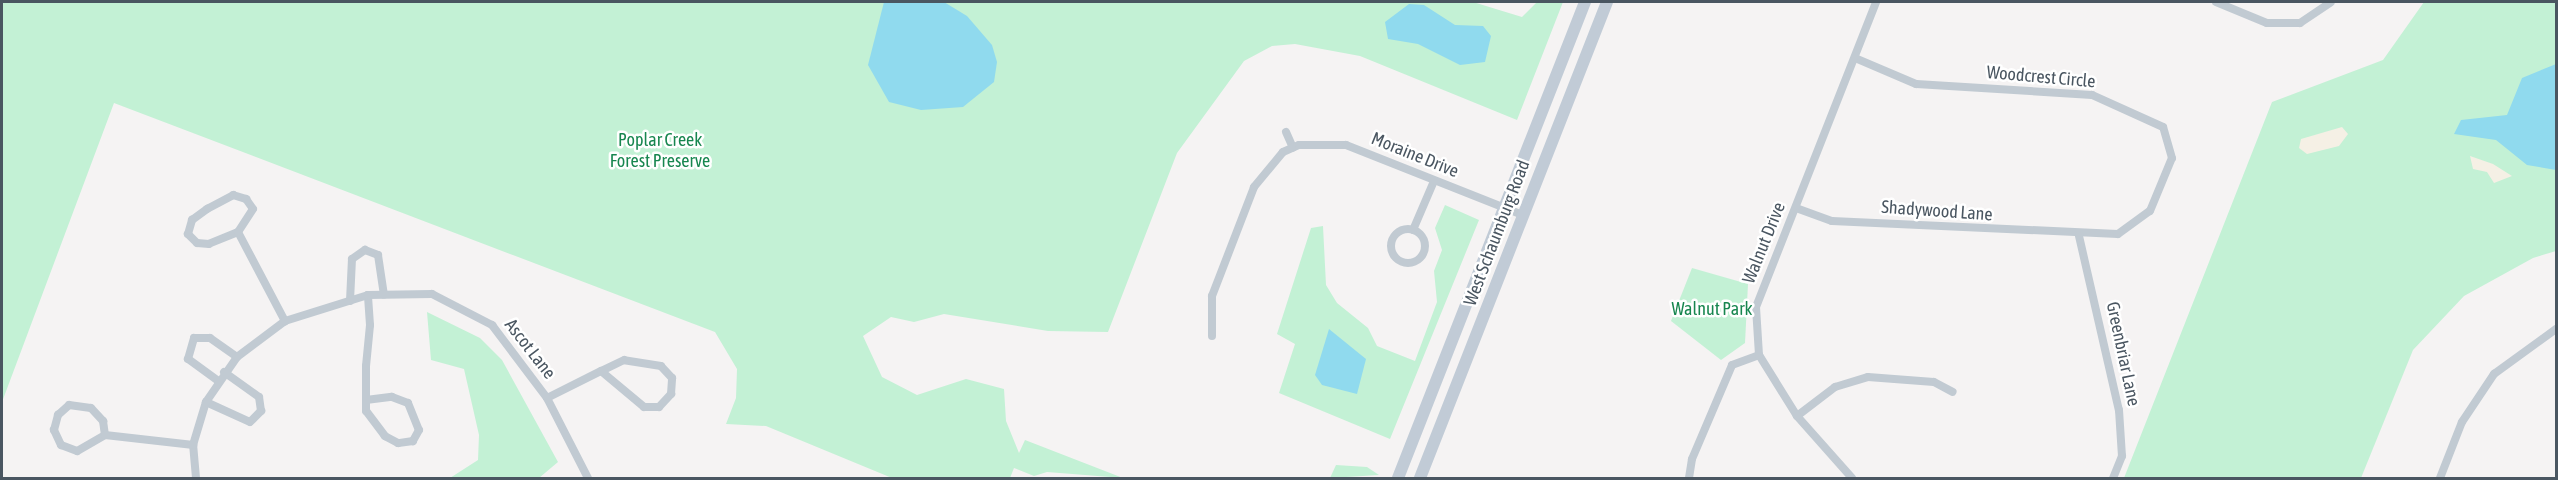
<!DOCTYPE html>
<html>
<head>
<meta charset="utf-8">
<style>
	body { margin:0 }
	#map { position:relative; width:2558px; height:480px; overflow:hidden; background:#f5f3f3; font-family:"Asap Condensed",sans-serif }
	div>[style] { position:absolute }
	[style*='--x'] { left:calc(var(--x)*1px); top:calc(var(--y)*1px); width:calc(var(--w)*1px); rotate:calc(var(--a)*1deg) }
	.green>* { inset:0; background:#c3f1d5 }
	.sand>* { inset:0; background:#f5f0e5 }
	.water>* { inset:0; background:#90daee }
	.minor>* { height:8px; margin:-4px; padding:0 4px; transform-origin:4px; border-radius:4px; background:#c1cad2 }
	.minor>.ring { margin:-4px; padding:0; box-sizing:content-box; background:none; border:8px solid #c1cad2; border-radius:50% }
	.secondary>* { height:12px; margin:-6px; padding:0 6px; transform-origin:6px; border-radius:6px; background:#c1cbd6 }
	span { translate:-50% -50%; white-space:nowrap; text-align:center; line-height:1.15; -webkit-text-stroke:5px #fff; paint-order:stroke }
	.street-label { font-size:18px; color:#4a5661 }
	.park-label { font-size:18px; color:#17864f }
	.frame { position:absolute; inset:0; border:3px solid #4a5661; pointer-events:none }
</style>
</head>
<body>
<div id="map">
	<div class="green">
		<i style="clip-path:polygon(2px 2px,1473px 2px,1522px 17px,1537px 2px,1563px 2px,1517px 120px,1360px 56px,1295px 44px,1272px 46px,1244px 61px,1177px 153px,1108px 332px,1048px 331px,944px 314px,914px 322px,891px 317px,863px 336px,882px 377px,917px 395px,966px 379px,1004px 389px,1006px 421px,1019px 453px,1025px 440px,1123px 478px,1047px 472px,1034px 476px,1014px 468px,1010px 478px,892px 478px,766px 426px,726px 424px,736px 398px,737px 369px,715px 332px,114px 103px,2px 402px)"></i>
		<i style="clip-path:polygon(2424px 2px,2556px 2px,2556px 251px,2533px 258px,2464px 296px,2413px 350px,2361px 478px,2124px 478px,2272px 102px,2383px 60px)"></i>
		<i style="clip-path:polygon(1445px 205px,1479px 220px,1390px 439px,1279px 393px,1295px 344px,1277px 334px,1311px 228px,1323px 226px,1326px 285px,1337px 303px,1368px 328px,1377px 346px,1415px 361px,1437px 302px,1434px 271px,1442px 250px,1435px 228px)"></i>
		<i style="clip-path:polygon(1692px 268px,1748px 284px,1745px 343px,1721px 360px,1671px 321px)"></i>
		<i style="clip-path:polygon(427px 312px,480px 338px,502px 360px,558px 462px,539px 478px,450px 478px,478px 460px,479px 435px,464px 369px,431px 360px)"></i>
		<i style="clip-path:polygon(1336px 465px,1367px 467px,1379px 475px,1330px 478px)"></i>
	</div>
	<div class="sand">
		<i style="clip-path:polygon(2342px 127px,2348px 134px,2339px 146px,2307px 154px,2299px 148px,2301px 139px)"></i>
		<i style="clip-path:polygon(2470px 156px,2493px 164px,2512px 176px,2494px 183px,2487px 172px,2473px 169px)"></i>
	</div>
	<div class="water">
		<i style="clip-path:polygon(884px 2px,944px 2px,967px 16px,992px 45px,997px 62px,994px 82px,963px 107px,921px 110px,889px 102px,868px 65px)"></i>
		<i style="clip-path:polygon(1409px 4px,1424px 5px,1455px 25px,1483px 26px,1491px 36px,1485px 62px,1460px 65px,1418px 44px,1388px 39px,1385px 22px)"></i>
		<i style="clip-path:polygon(2556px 64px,2556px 170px,2527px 165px,2496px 140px,2454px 134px,2461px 120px,2507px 115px,2522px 78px)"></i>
		<i style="clip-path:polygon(1329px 329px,1366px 359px,1357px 394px,1322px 385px,1315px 375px)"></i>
	</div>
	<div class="minor">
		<i style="--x:2216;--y:2;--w:55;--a:22.4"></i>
		<i style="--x:2267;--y:23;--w:33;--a:0"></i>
		<i style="--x:2300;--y:23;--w:37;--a:-34"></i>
		<i style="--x:1286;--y:132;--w:17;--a:66"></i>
		<i style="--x:1796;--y:208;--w:38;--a:20"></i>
		<i style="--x:1832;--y:221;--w:286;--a:2.6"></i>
		<i style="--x:2118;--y:234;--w:39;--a:-36"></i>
		<i style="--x:2150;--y:211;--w:57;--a:-67.5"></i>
		<i style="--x:2172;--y:158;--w:32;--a:-106"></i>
		<i style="--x:2163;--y:127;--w:78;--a:-155.7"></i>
		<i style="--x:2092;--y:95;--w:176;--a:-176.4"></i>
		<i style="--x:1916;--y:84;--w:66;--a:-156.9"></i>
		<i class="ring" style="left:1391px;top:229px;width:26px;height:26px"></i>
		<i style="--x:1413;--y:230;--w:53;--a:-66.8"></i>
		<i style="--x:238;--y:232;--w:31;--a:158"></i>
		<i style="--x:209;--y:244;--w:12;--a:-175"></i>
		<i style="--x:197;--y:243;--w:13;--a:-135"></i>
		<i style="--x:188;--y:234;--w:15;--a:-74"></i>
		<i style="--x:192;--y:220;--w:19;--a:-36"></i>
		<i style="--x:207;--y:209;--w:30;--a:-28"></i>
		<i style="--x:233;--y:195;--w:14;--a:17"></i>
		<i style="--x:246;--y:199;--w:12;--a:55"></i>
		<i style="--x:253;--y:209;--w:27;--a:123"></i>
		<i style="--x:238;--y:232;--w:101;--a:62.2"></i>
		<i style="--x:2079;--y:236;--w:179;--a:77.1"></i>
		<i style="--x:2119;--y:410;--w:46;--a:86.3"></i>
		<i style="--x:2122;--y:456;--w:24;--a:112"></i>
		<i style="--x:350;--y:301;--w:42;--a:-87.3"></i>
		<i style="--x:352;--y:259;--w:16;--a:-35"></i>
		<i style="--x:365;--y:250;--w:14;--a:21"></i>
		<i style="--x:378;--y:255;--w:40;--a:81.5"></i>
		<i style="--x:1212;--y:336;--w:40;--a:-90"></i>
		<i style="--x:1212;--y:296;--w:117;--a:-68.9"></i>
		<i style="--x:1254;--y:187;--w:45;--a:-50.4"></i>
		<i style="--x:1283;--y:152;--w:17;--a:-24"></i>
		<i style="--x:1299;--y:145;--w:47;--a:0"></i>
		<i style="--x:1346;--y:145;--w:190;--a:21.6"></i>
		<i style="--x:217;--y:380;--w:36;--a:-144"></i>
		<i style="--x:188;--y:359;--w:22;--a:-74"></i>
		<i style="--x:194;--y:338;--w:16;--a:0"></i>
		<i style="--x:210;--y:338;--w:33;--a:35"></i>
		<i style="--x:547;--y:398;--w:60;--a:-26.6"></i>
		<i style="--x:601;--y:371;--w:56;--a:39.9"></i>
		<i style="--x:644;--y:407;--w:15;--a:0"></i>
		<i style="--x:659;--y:407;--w:18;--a:-47"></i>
		<i style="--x:671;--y:394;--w:16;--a:-86"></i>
		<i style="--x:672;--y:378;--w:16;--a:-133"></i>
		<i style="--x:661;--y:366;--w:37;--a:-171"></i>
		<i style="--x:624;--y:360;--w:25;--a:154"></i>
		<i style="--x:366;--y:400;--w:26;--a:-7"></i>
		<i style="--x:392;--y:397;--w:17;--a:21"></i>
		<i style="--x:408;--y:403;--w:29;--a:68"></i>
		<i style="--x:419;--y:430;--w:13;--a:119"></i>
		<i style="--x:413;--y:441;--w:15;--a:172"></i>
		<i style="--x:398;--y:443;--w:15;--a:-152"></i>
		<i style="--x:385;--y:436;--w:31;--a:-127"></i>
		<i style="--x:366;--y:411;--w:45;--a:-90"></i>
		<i style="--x:366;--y:366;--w:41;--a:-84.4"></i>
		<i style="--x:370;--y:325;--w:30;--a:-94"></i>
		<i style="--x:206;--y:402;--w:48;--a:24.4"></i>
		<i style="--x:250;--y:422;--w:16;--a:-45"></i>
		<i style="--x:261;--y:411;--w:14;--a:-98"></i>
		<i style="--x:259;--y:397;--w:43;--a:-144.5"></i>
		<i style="--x:1797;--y:416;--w:48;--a:-37.3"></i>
		<i style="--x:1835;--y:387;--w:34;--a:-17"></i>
		<i style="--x:1868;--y:377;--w:66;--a:4.3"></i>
		<i style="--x:1934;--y:382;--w:21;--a:28"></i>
		<i style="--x:105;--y:435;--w:32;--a:150"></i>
		<i style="--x:77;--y:451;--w:17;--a:-159"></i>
		<i style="--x:61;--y:445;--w:17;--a:-115"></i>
		<i style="--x:54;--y:430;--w:16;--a:-75"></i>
		<i style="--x:58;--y:415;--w:15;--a:-42"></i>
		<i style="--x:69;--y:405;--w:22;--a:8"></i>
		<i style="--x:91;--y:408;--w:18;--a:47"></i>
		<i style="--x:103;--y:421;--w:14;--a:82"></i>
		<i style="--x:105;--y:435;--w:89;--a:6.5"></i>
		<i style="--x:196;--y:478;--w:33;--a:-95"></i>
		<i style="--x:193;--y:445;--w:45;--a:-73.2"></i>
		<i style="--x:206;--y:402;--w:55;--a:-55.4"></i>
		<i style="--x:237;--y:357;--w:60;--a:-36.9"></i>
		<i style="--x:285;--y:321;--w:87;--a:-17.4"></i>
		<i style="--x:368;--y:295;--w:64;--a:-0.9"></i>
		<i style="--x:432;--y:294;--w:68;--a:27.3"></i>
		<i style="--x:492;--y:325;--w:91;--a:53"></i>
		<i style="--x:547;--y:398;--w:90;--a:62.9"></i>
		<i style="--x:1689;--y:478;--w:19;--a:-81"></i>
		<i style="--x:1692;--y:459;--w:102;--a:-66.9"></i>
		<i style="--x:1732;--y:365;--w:29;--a:-20"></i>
		<i style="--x:1852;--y:478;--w:83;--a:-131.6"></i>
		<i style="--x:1797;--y:416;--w:72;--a:-121.9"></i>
		<i style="--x:1759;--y:355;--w:48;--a:-93.6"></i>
		<i style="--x:1756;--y:307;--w:328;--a:-68.5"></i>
		<i style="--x:2440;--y:478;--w:60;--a:-68.6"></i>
		<i style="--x:2462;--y:422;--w:58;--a:-56.3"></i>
		<i style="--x:2494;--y:374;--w:77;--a:-36"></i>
	</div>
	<div class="secondary">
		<i style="--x:1398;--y:478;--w:511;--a:-68.55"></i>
		<i style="--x:1420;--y:478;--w:511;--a:-68.55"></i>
	</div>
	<div class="street-label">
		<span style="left:2041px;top:77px;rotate:5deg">Woodcrest Circle</span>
		<span style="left:1415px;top:155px;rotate:22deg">Moraine Drive</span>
		<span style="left:1937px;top:211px;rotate:4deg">Shadywood Lane</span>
		<span style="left:1497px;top:233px;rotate:-69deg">West Schaumburg Road</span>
		<span style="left:1764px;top:243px;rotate:-68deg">Walnut Drive</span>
		<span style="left:530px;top:349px;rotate:52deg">Ascot Lane</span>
		<span style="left:2123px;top:354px;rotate:78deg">Greenbriar Lane</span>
	</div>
	<div class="park-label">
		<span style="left:660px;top:151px">Poplar Creek<br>Forest Preserve</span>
		<span style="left:1712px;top:309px">Walnut Park</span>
	</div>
	<div class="frame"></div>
</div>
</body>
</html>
